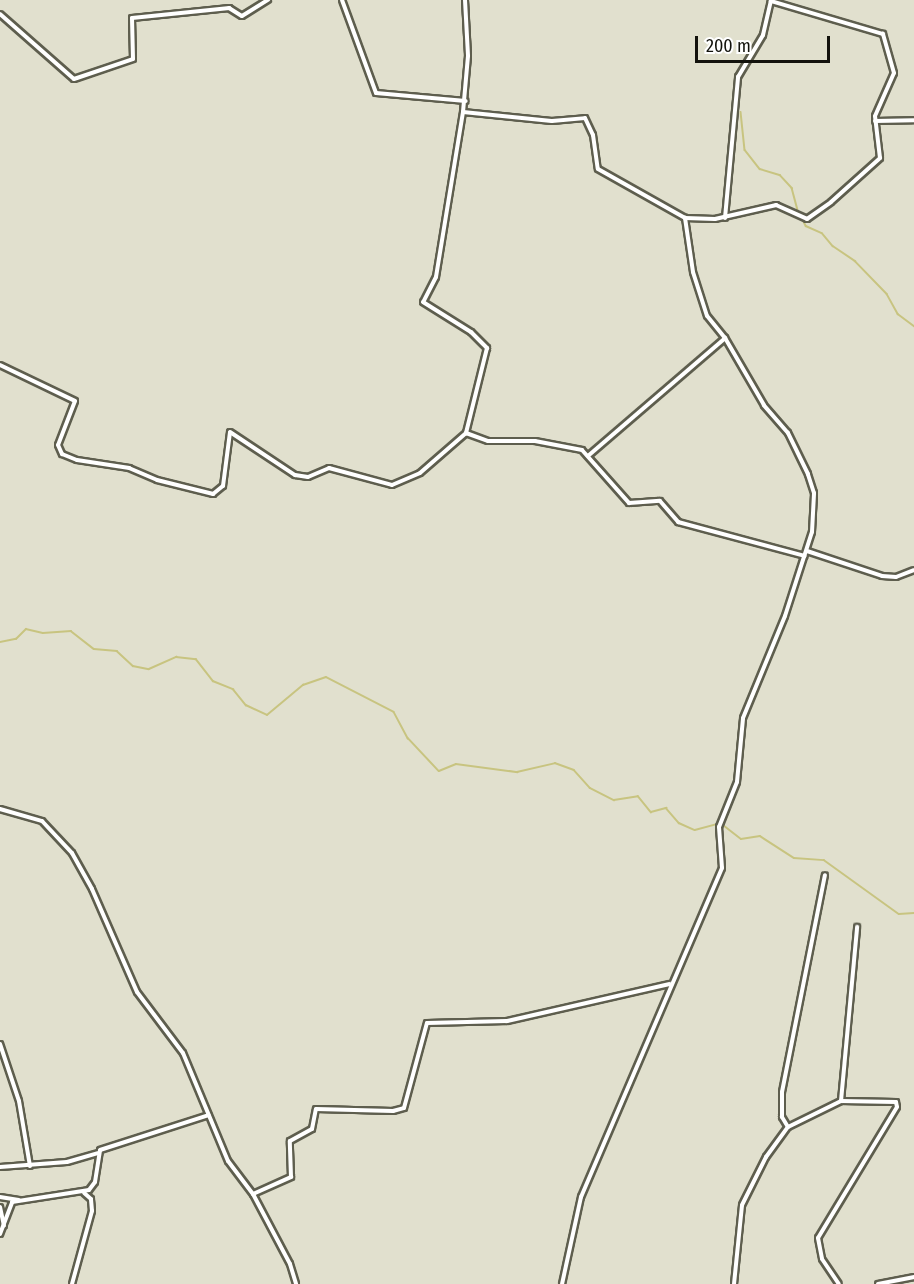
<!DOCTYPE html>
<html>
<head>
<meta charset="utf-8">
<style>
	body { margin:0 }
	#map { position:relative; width:914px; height:1284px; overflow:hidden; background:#e1e0ce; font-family:"Fira Sans Condensed",sans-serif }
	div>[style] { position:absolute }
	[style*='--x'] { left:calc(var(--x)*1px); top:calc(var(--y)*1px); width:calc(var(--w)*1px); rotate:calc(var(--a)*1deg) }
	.stream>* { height:1.5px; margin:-0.75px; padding:0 0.75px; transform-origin:0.75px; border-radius:0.75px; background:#c8c480 }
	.roads { filter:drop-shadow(2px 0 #5e5e4e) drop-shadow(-2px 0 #5e5e4e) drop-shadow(0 2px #5e5e4e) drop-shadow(0 -2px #5e5e4e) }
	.street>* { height:4px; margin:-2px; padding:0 2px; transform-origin:2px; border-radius:2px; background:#fff }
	span { translate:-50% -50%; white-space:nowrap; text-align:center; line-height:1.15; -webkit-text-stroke:4.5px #fff; paint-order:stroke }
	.scale { position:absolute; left:695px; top:36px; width:135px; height:27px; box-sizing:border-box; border:3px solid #13130d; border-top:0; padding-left:8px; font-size:18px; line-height:21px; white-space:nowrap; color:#13130d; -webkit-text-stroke:4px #fff; paint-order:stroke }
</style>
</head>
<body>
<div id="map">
	<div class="stream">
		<i style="--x:741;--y:112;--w:38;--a:84"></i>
		<i style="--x:745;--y:150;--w:24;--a:52"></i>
		<i style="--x:760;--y:169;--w:21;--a:17"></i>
		<i style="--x:780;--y:175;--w:18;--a:47"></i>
		<i style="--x:792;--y:188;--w:27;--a:75"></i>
		<i style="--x:802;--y:218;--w:9;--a:63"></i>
		<i style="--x:806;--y:226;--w:17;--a:24"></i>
		<i style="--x:822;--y:233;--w:17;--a:50"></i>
		<i style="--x:833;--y:246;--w:27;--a:34"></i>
		<i style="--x:855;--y:261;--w:46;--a:45.9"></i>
		<i style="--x:887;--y:294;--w:23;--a:61"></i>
		<i style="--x:898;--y:314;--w:20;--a:37"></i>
		<i style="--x:0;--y:642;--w:16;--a:-11"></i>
		<i style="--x:16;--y:639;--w:14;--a:-45"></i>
		<i style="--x:26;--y:629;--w:17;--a:13"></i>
		<i style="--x:43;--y:633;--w:28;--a:-4"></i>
		<i style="--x:71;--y:631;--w:29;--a:38"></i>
		<i style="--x:94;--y:649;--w:23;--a:5"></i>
		<i style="--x:117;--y:651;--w:22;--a:43"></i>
		<i style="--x:133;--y:666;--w:16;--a:11"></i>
		<i style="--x:149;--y:669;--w:30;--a:-24"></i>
		<i style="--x:176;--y:657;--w:20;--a:6"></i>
		<i style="--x:196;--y:659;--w:28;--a:52"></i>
		<i style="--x:213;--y:681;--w:22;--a:22"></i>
		<i style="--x:233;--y:689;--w:21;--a:51"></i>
		<i style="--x:246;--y:705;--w:23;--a:25"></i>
		<i style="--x:267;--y:715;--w:47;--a:-39.8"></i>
		<i style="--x:303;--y:685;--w:24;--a:-19"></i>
		<i style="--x:326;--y:677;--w:76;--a:27.2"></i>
		<i style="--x:394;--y:712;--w:30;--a:62"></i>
		<i style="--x:408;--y:738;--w:45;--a:46.8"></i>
		<i style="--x:439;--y:771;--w:18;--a:-22"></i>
		<i style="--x:456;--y:764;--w:62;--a:7.5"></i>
		<i style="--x:517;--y:772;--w:39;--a:-13"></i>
		<i style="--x:555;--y:763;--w:20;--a:20"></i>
		<i style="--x:574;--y:770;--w:24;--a:48"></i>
		<i style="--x:590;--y:788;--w:27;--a:27"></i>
		<i style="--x:614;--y:800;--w:24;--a:-9"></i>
		<i style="--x:638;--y:796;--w:21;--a:51"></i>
		<i style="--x:651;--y:812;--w:16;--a:-15"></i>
		<i style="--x:666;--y:808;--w:20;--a:49"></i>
		<i style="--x:679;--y:823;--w:17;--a:24"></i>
		<i style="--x:695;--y:830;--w:24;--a:-15"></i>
		<i style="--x:722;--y:824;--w:24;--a:38"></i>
		<i style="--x:741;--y:839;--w:19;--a:-9"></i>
		<i style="--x:760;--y:836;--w:40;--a:32.9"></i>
		<i style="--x:794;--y:858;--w:30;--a:4"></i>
		<i style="--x:824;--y:860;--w:92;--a:35.8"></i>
		<i style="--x:899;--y:914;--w:15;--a:-4"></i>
	</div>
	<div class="roads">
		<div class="street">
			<i style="--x:342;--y:0;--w:99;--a:69.9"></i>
			<i style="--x:376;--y:93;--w:90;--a:5.1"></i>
			<i style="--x:465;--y:0;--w:56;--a:86.9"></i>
			<i style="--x:468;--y:56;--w:56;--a:95.1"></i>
			<i style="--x:463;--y:112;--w:89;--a:5.8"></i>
			<i style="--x:552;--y:121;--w:33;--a:-5"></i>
			<i style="--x:585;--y:118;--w:19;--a:65"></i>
			<i style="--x:593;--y:135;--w:34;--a:82"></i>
			<i style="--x:598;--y:169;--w:100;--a:29.4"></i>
			<i style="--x:685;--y:218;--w:30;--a:2"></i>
			<i style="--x:715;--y:219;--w:63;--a:-12.9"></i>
			<i style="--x:776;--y:205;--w:34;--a:24"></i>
			<i style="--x:807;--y:219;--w:29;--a:-35"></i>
			<i style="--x:831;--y:202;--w:66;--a:-41.9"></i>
			<i style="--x:880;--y:158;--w:42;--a:-96.8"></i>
			<i style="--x:875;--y:116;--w:47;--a:-66.2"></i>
			<i style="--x:894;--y:73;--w:41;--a:-105.8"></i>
			<i style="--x:883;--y:34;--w:117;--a:-163.6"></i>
			<i style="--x:0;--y:14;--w:98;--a:41.3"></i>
			<i style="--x:74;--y:79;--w:62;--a:-18.7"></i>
			<i style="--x:133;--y:59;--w:41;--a:-91.4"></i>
			<i style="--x:132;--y:18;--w:98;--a:-5.9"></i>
			<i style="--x:229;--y:8;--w:15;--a:32"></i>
			<i style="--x:242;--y:16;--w:31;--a:-32"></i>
			<i style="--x:463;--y:112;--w:167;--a:99.3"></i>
			<i style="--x:436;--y:277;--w:28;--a:117"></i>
			<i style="--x:423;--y:302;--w:57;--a:32"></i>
			<i style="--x:471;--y:332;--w:23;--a:45"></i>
			<i style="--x:487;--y:348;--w:88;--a:103.9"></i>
			<i style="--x:466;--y:433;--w:23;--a:20"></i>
			<i style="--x:488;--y:441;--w:47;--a:0"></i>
			<i style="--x:535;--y:441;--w:48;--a:10.8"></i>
			<i style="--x:582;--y:450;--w:71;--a:48.4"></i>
			<i style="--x:629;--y:503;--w:31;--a:-4"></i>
			<i style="--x:660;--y:501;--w:28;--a:49"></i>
			<i style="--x:678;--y:522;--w:131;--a:15"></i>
			<i style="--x:875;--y:121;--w:39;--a:-1"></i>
			<i style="--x:725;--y:218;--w:142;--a:-84.7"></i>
			<i style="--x:738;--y:77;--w:49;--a:-59.2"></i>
			<i style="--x:763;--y:35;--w:35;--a:-77"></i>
			<i style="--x:0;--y:365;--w:83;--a:25.6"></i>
			<i style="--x:75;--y:401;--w:47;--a:111.1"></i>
			<i style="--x:58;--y:445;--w:10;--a:66"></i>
			<i style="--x:62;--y:454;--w:16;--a:22"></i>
			<i style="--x:77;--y:460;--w:53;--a:8.7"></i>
			<i style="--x:129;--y:468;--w:30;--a:23"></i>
			<i style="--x:157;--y:480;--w:58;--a:14"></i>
			<i style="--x:213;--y:494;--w:13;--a:-39"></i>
			<i style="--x:223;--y:486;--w:54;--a:-82.6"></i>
			<i style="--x:230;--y:432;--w:78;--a:33.5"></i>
			<i style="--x:295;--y:475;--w:13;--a:9"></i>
			<i style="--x:308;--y:477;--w:23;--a:-23"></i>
			<i style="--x:329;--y:468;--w:65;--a:15.1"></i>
			<i style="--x:392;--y:485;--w:30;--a:-23"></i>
			<i style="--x:420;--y:473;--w:61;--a:-41"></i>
			<i style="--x:588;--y:456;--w:181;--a:-40.7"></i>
			<i style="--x:807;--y:551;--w:79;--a:18.4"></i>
			<i style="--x:882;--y:576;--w:14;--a:4"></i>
			<i style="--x:896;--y:577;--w:19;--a:-21"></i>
			<i style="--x:0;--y:809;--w:44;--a:15.9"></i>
			<i style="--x:42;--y:821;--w:44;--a:46.8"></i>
			<i style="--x:72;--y:853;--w:41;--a:60.9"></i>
			<i style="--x:92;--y:889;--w:112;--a:66.4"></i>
			<i style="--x:137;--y:992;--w:76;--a:53"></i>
			<i style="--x:183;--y:1053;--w:117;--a:67.4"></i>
			<i style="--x:228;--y:1161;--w:41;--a:52.9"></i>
			<i style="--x:253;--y:1194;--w:42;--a:-24.1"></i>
			<i style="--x:291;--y:1177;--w:36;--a:-92"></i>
			<i style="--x:290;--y:1141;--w:25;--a:-29"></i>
			<i style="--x:312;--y:1129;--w:20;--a:-79"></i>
			<i style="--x:316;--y:1109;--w:77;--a:1.5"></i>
			<i style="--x:393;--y:1111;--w:11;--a:-15"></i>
			<i style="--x:404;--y:1108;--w:88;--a:-74.9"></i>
			<i style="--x:427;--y:1023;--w:80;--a:-1.4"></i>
			<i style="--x:507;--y:1021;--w:167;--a:-12.8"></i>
			<i style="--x:0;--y:1044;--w:60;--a:71.6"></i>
			<i style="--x:19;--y:1101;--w:66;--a:80.4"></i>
			<i style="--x:841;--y:1101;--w:175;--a:-84.7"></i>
			<i style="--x:788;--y:1127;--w:12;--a:-121"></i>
			<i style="--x:782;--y:1117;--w:25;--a:-90"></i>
			<i style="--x:782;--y:1092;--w:221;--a:-78.8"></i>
			<i style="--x:0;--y:1167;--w:67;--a:-4.3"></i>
			<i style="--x:67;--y:1162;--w:32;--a:-16"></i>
			<i style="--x:253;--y:1194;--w:79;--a:62.1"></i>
			<i style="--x:290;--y:1264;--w:21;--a:73"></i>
			<i style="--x:0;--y:1197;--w:19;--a:9"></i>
			<i style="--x:0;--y:1207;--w:19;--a:78"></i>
			<i style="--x:0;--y:1234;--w:34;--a:-69"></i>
			<i style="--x:12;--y:1202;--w:78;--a:-8.9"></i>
			<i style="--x:89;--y:1190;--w:10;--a:-53"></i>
			<i style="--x:95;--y:1182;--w:32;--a:-81"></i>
			<i style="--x:100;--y:1150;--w:114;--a:-17.8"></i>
			<i style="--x:72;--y:1284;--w:76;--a:-74.7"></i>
			<i style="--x:92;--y:1211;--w:12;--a:-95"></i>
			<i style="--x:91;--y:1199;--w:9;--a:-139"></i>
			<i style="--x:562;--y:1284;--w:89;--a:-77.7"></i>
			<i style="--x:581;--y:1197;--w:358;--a:-66.8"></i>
			<i style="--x:722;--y:868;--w:41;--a:-94.2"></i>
			<i style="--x:719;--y:827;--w:48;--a:-68.2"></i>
			<i style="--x:737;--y:782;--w:64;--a:-84.6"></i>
			<i style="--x:743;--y:718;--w:110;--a:-67.6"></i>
			<i style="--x:785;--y:616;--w:88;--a:-72.2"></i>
			<i style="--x:812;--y:532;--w:39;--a:-87"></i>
			<i style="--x:814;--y:493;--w:20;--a:-108"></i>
			<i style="--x:808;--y:474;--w:46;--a:-116"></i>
			<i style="--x:788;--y:433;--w:37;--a:-131"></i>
			<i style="--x:764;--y:405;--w:78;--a:-120.2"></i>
			<i style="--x:725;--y:338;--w:28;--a:-129"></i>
			<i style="--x:707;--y:316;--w:46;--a:-107.7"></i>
			<i style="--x:693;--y:272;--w:55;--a:-98.4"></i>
			<i style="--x:734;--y:1284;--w:79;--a:-84.2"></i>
			<i style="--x:742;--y:1205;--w:54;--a:-63.4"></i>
			<i style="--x:766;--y:1157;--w:37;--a:-54"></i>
			<i style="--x:788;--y:1127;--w:59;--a:-26.1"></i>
			<i style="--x:841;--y:1101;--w:55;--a:1"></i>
			<i style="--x:896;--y:1102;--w:5;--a:79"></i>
			<i style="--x:897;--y:1107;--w:153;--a:121.1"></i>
			<i style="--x:818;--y:1238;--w:21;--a:79"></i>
			<i style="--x:822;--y:1259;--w:30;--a:56"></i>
			<i style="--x:878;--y:1284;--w:37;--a:-11"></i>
		</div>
	</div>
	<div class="scale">200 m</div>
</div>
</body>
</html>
